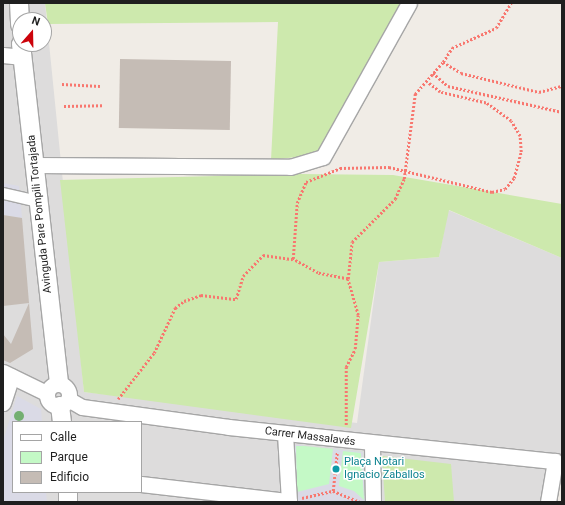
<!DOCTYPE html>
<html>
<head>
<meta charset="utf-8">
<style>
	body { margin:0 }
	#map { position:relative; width:565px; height:505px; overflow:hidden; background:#f0ece6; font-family:Roboto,sans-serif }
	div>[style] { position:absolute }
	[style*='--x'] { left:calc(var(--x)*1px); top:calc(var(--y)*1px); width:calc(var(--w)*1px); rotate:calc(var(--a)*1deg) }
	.residential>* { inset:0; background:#dddcdc }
	.grass>* { inset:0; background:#cde9ad }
	.park>* { inset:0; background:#c4f9c6 }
	.plaza>* { inset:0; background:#dadae6 }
	.building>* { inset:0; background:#c5bcb5; transform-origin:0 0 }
	.path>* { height:2.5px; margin-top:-1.25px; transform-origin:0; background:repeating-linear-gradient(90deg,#f8776f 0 2px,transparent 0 4px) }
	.roads { filter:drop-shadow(1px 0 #a6a6a6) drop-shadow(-1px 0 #a6a6a6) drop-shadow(0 1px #a6a6a6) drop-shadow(0 -1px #a6a6a6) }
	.pedestrian>* { height:11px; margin:-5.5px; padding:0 5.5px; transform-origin:5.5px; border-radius:5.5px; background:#fff }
	.minor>* { height:15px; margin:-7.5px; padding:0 7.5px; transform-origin:7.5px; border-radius:7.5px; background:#fff }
	.minor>.ring { margin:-7.5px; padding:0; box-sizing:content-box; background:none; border:15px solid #fff; border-radius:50% }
	.tertiary>* { height:18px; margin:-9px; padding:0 9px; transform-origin:9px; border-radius:9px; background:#fff }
	.trees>* { width:10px; height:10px; margin:-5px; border-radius:50%; background:#73af71 }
	.dots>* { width:11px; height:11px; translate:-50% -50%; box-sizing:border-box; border:2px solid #fff; border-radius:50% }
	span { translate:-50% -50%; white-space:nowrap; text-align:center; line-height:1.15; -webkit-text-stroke:3px #fff; paint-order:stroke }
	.street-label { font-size:11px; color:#1f1f1f }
	.culture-label { font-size:11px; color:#0d838f }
	.left { translate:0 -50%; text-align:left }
	.frame { position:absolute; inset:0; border:4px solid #1f1f1f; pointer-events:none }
	.legend { position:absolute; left:12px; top:421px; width:130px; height:72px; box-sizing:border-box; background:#fff; border:1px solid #a5a5a5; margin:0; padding:5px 7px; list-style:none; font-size:12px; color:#1f1f1f }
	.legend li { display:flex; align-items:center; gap:8px; height:20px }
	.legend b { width:20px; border:1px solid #a5a5a5 }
	.north { position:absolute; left:12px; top:12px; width:40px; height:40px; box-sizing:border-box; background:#fff; border:1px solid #a5a5a5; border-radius:50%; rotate:20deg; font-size:11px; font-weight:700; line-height:16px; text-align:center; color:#1f1f1f }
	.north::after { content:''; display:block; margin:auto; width:14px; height:18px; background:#cc030b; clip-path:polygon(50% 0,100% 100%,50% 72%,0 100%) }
</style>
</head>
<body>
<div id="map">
	<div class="residential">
		<i style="clip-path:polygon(evenodd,3px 3px,45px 3px,84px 392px,357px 423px,379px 262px,439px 257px,448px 210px,562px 258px,562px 451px,554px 502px,3px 502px,3px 3px,20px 20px,44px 20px,44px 44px,20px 44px,20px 20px,3px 3px,13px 422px,141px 422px,141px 492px,13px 492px,13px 422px)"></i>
	</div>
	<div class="grass">
		<i style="clip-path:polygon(45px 3px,401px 3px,332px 135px,313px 155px,271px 160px,278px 22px,48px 24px)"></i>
		<i style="clip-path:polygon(299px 174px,393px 175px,562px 204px,562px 258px,449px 210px,439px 257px,379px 262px,351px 428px,84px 392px,60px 180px)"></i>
		<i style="clip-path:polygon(382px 456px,451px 464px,454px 502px,385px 502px)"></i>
	</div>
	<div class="park">
		<i style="clip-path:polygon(295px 445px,363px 452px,365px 502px,295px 502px)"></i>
	</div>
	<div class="plaza">
		<i style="clip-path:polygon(3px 183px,19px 186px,22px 218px,3px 215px)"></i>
		<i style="clip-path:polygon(17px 396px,41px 409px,42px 422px,13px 422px,13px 492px,46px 492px,47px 502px,3px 502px,3px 441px)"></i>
		<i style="clip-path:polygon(evenodd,295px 445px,363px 452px,365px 502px,295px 502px,295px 445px,296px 445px,333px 449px,329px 484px,297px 492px,296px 445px,295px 445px,343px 451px,361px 453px,364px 500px,354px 491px,339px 486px,343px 451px)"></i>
	</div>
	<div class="building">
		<i style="left:231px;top:61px;width:69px;height:111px;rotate:91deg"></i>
		<i style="clip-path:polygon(3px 215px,22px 218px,29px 303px,3px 306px)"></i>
		<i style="clip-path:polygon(29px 303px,33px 349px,10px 363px,3px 360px,3px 334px,11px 344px)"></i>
	</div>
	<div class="path">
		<i style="--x:443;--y:62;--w:17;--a:-57"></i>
		<i style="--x:452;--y:48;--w:48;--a:-24.4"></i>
		<i style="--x:496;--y:28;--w:29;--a:-59"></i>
		<i style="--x:433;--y:73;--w:20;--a:41"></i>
		<i style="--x:448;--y:86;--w:117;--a:12.8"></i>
		<i style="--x:62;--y:84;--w:38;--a:3"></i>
		<i style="--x:64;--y:106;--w:39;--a:-1"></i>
		<i style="--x:348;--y:279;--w:31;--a:-169"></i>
		<i style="--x:318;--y:273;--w:29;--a:-151"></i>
		<i style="--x:293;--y:259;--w:56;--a:-85.9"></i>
		<i style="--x:297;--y:203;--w:23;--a:-67"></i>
		<i style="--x:306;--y:182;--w:37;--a:-22"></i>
		<i style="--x:340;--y:168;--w:49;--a:-1.2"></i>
		<i style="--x:389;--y:167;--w:106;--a:13.6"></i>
		<i style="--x:492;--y:192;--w:13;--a:-13"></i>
		<i style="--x:505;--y:189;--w:14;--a:-51"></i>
		<i style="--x:514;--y:178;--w:27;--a:-75"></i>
		<i style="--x:521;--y:152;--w:16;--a:-94"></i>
		<i style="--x:520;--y:136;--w:17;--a:-121"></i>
		<i style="--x:511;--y:121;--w:31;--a:-144"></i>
		<i style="--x:486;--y:103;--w:47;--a:-166.6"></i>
		<i style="--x:440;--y:92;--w:16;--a:-142"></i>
		<i style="--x:118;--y:399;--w:58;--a:-52"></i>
		<i style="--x:154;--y:353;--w:50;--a:-65"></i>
		<i style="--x:175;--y:308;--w:11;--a:-38"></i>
		<i style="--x:184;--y:301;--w:18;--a:-19"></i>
		<i style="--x:201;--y:295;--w:35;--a:7"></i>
		<i style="--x:236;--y:299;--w:24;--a:-73"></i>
		<i style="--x:243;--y:276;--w:29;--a:-46"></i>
		<i style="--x:263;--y:255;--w:30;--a:8"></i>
		<i style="--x:346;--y:425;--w:58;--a:-90"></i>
		<i style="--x:346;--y:367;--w:20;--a:-63"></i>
		<i style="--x:355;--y:349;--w:34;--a:-85"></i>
		<i style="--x:358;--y:315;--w:37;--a:-106"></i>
		<i style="--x:348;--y:279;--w:37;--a:-84"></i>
		<i style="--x:352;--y:242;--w:61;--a:-45"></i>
		<i style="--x:395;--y:199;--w:22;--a:-66"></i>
		<i style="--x:404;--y:179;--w:86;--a:-82.6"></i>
		<i style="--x:415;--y:94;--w:43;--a:-48.8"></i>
		<i style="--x:443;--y:62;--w:21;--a:31"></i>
		<i style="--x:461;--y:73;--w:80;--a:13.7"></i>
		<i style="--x:539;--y:92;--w:24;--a:-15"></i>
		<i style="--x:333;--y:491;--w:29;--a:22"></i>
		<i style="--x:302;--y:498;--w:32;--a:-13"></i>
		<i style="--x:333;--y:491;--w:39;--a:-84"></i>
	</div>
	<div class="roads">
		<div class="pedestrian">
			<i style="--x:3;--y:193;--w:37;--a:13"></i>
		</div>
		<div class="minor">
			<i style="--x:3;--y:55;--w:19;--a:6"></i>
			<i style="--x:35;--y:165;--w:255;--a:0.4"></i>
			<i style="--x:290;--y:167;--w:34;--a:-17"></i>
			<i style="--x:323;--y:157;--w:176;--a:-60.8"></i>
			<i style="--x:3;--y:372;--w:48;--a:26"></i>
			<i class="ring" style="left:47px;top:384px;width:7px;height:7px"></i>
			<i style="--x:68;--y:399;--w:16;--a:30"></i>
			<i style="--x:82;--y:407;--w:148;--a:7.7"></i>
			<i style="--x:229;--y:427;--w:328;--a:6"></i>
			<i style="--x:555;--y:461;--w:42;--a:99.7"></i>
			<i style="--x:3;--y:403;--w:28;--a:-72"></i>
			<i style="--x:285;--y:434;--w:68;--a:86.6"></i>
			<i style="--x:372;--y:445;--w:57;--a:89"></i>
			<i style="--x:141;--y:484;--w:149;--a:6.6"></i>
		</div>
		<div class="tertiary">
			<i style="--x:19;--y:3;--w:22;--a:87"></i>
			<i style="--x:21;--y:44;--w:341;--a:83.6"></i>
			<i style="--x:60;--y:406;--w:16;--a:83"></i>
			<i style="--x:68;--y:492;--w:10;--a:90"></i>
		</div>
	</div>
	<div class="trees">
		<i style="left:19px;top:416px"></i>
	</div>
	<div class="dots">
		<i style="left:336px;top:469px;background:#0f9aa8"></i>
	</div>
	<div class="street-label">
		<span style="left:40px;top:214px;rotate:-96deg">Avinguda Pare Pompili Tortajada</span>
		<span style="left:310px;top:437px;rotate:7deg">Carrer Massalavés</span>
	</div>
	<div class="culture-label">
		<span class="left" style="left:344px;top:469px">Plaça Notari<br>Ignacio Zaballos</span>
	</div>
	<div class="frame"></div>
	<ul class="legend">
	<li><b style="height:5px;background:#fff"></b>Calle</li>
	<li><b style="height:11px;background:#c4f9c6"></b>Parque</li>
	<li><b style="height:11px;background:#c5bcb5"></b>Edificio</li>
	</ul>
	<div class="north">N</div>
</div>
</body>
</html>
